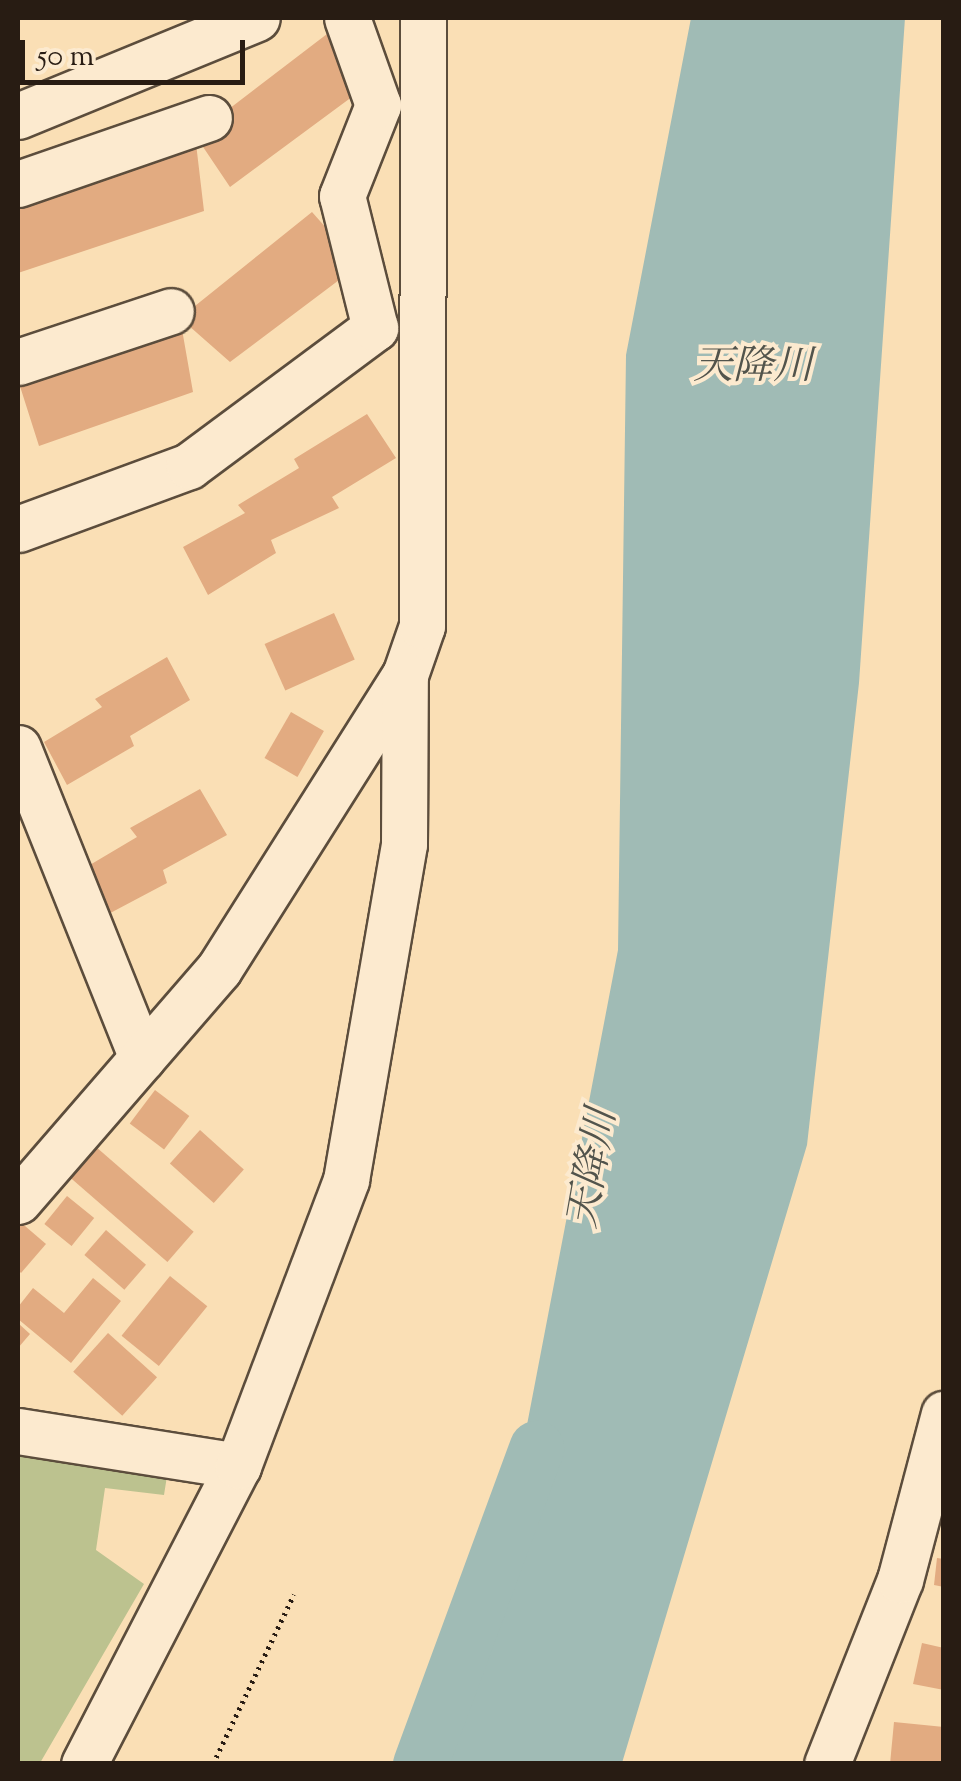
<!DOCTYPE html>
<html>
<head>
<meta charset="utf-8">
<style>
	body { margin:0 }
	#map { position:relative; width:961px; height:1781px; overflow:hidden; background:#fadfb5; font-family:"Sorts Mill Goudy","Noto Serif JP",serif }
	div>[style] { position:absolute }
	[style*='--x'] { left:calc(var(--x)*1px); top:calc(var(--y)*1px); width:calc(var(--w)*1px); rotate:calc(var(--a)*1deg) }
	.green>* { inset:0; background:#bcc28f }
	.water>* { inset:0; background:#a0bbb5 }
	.river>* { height:55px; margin:-27.5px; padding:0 27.5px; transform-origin:27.5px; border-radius:27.5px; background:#a0bbb5 }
	.building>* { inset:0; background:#e2ab81; transform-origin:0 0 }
	.path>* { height:5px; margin-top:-2.5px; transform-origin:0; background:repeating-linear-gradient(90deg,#281c13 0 2.5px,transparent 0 7.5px) }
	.roads { filter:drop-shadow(2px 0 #5c4d3c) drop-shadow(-2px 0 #5c4d3c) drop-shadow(0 2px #5c4d3c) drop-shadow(0 -2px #5c4d3c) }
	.minor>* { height:45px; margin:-22.5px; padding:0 22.5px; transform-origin:22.5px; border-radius:22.5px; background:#fceacf }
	span { translate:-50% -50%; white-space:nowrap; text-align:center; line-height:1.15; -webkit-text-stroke:8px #fceacf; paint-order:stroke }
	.water-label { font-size:40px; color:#52544c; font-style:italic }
	.frame { position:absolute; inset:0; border:20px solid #281c13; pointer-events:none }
	.scale { position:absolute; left:20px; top:40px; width:225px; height:45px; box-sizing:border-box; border:5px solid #281c13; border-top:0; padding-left:12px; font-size:30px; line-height:35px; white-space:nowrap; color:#281c13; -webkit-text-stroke:8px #fceacf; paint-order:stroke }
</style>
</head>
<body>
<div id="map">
	<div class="green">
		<i style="clip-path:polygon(18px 1438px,170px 1457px,164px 1495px,105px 1488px,96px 1550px,144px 1584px,40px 1763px,18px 1764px)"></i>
	</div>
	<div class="water">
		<i style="clip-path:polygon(691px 18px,905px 18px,859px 683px,807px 1145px,622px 1763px,417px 1763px,504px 1545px,618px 950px,626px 355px)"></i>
	</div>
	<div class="river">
		<i style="--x:420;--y:1764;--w:337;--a:-69.8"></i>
	</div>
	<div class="building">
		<i style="clip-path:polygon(327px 34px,364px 88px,230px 187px,195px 135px,204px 211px,18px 273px,18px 197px,195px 135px)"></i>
		<i style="clip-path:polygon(312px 212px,359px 265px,230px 362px,180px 318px,193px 392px,39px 446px,18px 380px,180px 318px)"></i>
		<i style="clip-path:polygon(367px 414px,396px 458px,332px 497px,339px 508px,271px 540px,276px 553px,208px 595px,183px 547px,245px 513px,238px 505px,299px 468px,294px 459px)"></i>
		<i style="left:334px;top:613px;width:51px;height:76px;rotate:66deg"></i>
		<i style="clip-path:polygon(167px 657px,190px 700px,130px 736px,134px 746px,67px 785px,44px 742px,102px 707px,95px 699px)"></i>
		<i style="left:291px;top:712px;width:38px;height:53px;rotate:30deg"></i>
		<i style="clip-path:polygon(200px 789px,227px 835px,163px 870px,167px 883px,99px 919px,78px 872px,137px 837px,130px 828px)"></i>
		<i style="left:155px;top:1090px;width:43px;height:42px;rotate:37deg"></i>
		<i style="left:200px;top:1130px;width:59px;height:45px;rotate:42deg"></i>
		<i style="left:88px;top:1140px;width:140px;height:40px;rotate:41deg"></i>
		<i style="left:67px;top:1196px;width:35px;height:36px;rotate:39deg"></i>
		<i style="clip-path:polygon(18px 1220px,46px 1244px,21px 1273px,18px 1270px)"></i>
		<i style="left:106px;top:1230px;width:53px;height:33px;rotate:41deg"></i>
		<i style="left:170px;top:1276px;width:48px;height:77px;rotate:39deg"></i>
		<i style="clip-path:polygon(93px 1278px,121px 1301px,71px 1363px,18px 1319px,18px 1307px,33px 1288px,64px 1313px)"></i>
		<i style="clip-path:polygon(18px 1323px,30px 1334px,18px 1348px)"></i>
		<i style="left:108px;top:1333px;width:66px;height:52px;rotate:42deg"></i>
		<i style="clip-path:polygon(937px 1558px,944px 1559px,944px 1587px,934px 1585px)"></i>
		<i style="clip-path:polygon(922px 1643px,944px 1648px,944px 1690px,913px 1684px)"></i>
		<i style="clip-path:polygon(894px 1722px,944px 1727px,944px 1764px,890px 1764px)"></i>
	</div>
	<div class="path">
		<i style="--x:213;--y:1764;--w:188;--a:-64.5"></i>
	</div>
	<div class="roads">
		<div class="minor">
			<i style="--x:18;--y:116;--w:258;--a:-22.3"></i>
			<i style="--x:18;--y:184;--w:202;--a:-19.1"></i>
			<i style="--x:18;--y:362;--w:161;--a:-18.4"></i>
			<i style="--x:18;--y:529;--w:182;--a:-20.2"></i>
			<i style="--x:189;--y:466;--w:232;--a:-36.6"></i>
			<i style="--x:375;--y:328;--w:136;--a:-104"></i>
			<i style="--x:342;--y:196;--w:98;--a:-68.4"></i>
			<i style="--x:378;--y:105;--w:92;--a:-109.6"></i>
			<i style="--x:18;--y:748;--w:334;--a:68.2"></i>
			<i style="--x:18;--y:1201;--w:307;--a:-49.1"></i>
			<i style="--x:219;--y:969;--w:348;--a:-57.7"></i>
			<i style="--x:405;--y:675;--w:52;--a:-70.9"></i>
			<i style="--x:422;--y:626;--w:608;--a:-89.91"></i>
			<i style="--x:18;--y:1431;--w:223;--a:9"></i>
			<i style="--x:84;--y:1764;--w:335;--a:-62.7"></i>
			<i style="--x:238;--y:1466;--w:306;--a:-69.3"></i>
			<i style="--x:346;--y:1180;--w:341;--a:-80.2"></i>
			<i style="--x:404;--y:844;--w:169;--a:-89.7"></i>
			<i style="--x:827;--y:1764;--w:198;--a:-68.4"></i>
			<i style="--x:900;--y:1580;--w:172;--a:-75.2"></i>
		</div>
	</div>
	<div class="water-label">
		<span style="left:753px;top:369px">天降川</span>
		<span style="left:595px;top:1169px;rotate:-80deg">天降川</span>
	</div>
	<div class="frame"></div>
	<div class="scale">50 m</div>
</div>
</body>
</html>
